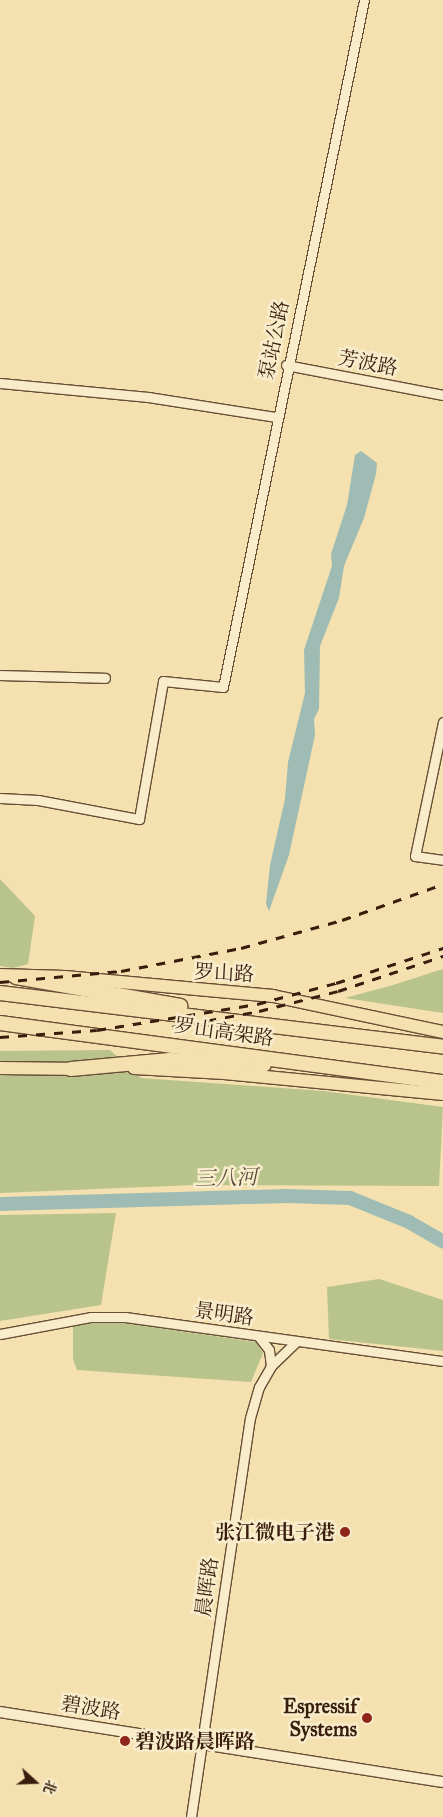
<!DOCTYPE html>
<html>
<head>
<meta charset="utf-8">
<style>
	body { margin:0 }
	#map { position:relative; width:443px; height:1817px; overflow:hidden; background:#f4e1af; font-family:"IM FELL Great Primer","Noto Serif SC",serif }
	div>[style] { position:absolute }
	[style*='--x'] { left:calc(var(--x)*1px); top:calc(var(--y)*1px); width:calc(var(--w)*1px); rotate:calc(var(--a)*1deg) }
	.green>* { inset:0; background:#b9c38c }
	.water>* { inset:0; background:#9ebcb4 }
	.river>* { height:14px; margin:-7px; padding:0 7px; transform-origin:7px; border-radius:7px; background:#9ebcb4 }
	.roads { filter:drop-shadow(1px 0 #684e36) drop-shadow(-1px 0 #684e36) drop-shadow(0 1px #684e36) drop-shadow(0 -1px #684e36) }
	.minor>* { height:9px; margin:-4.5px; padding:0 4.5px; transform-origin:4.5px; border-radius:4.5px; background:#f8eccb }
	.tertiary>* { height:10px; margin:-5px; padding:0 5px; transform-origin:5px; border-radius:5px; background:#f8eccb }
	.primary>* { height:12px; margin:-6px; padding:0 6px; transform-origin:6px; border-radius:6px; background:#f4e1af }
	.trunk>* { height:14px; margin:-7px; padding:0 7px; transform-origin:7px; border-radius:7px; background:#f4e1af }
	.rail>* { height:2.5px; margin-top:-1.25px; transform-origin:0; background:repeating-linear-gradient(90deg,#391d0d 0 9px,transparent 0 18px) }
	.dots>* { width:14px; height:14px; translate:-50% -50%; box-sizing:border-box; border:2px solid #f8eccb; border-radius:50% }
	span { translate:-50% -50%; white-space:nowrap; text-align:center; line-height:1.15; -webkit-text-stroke:5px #f8eccb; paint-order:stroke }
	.street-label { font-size:20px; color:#391d0d }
	.poi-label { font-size:20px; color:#391d0d; font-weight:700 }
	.right { translate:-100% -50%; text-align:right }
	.left { translate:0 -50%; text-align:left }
	.water-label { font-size:21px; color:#574d3f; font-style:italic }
	.north { position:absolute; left:10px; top:1757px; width:50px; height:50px; -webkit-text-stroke:4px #f8eccb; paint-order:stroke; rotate:110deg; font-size:14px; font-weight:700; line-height:20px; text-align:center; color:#391d0d }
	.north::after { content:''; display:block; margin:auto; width:18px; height:22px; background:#391d0d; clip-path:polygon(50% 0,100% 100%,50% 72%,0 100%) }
</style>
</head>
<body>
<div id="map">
	<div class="green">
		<i style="clip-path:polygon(0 879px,35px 916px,28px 964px,13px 968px,0 966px)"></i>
		<i style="clip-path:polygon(443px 969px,443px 1013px,345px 998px,393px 985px)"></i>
		<i style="clip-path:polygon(110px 1050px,141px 1078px,323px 1091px,443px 1107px,439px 1186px,193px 1185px,0 1193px,0 1051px)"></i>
		<i style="clip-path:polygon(116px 1213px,101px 1305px,0 1321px,0 1215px)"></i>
		<i style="clip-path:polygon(379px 1279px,443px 1300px,443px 1351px,329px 1339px,327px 1287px)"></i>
		<i style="clip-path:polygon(109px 1321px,256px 1342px,263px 1353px,251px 1382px,77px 1370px,73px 1359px,73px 1326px)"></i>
	</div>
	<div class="water">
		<i style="clip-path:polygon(361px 451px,377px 463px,376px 474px,364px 518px,344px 566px,339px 598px,320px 646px,319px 709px,314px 719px,315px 735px,289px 855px,269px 911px,266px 904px,270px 865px,285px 799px,288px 762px,305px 693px,304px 650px,332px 566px,331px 554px,347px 505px,355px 455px)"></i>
	</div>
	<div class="river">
		<i style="--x:0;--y:1204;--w:287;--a:-1.6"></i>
		<i style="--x:287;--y:1196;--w:63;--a:1.8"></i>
		<i style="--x:350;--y:1198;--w:64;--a:22.1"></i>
		<i style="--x:409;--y:1222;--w:39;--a:30"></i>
	</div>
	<div class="roads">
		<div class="minor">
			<i style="--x:286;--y:365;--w:160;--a:10.8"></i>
			<i style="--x:0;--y:383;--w:149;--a:5.4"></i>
			<i style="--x:148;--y:397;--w:130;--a:8.9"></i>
			<i style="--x:0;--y:675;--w:105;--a:1.6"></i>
			<i style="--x:443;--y:722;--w:137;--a:101.8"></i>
			<i style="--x:415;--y:856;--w:28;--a:8"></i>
			<i style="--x:0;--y:798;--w:38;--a:3"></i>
			<i style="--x:38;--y:800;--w:103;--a:10.7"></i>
			<i style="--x:139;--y:819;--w:140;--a:-80.1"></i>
			<i style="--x:163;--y:681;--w:60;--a:5.7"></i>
			<i style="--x:223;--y:687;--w:701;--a:-78.4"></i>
			<i style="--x:0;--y:1334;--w:93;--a:-10.6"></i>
			<i style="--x:91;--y:1317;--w:34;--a:0"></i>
			<i style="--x:125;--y:1317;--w:321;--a:7.9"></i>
			<i style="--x:259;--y:1337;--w:16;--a:52"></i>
			<i style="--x:269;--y:1350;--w:16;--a:83"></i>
			<i style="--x:191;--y:1817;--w:403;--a:-81.6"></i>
			<i style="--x:250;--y:1418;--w:32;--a:-74"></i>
			<i style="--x:259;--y:1387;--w:24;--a:-60"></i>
			<i style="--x:271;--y:1366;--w:35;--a:-44"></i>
		</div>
		<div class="tertiary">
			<i style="--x:0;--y:1712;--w:448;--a:9"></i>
		</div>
		<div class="primary">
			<i style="--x:0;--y:975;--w:65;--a:1.8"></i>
			<i style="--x:65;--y:977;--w:209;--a:5.2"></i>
			<i style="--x:273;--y:996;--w:174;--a:12"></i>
			<i style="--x:0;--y:1068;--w:82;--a:0.7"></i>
			<i style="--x:134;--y:1068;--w:90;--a:3.2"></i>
			<i style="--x:224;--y:1073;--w:220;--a:5.5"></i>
		</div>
		<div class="trunk">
			<i style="--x:16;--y:977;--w:167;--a:10"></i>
			<i style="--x:0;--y:993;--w:446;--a:6.9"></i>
			<i style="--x:0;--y:1023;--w:447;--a:7.6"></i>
			<i style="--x:71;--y:1069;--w:99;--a:-5.2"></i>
			<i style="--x:170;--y:1060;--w:94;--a:3"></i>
		</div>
	</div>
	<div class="rail">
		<i style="--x:0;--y:982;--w:121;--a:-5.2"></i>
		<i style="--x:121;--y:971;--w:122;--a:-10.9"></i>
		<i style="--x:241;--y:948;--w:105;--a:-15.5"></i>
		<i style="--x:342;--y:920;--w:107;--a:-19.6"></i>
		<i style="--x:172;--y:1027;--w:88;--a:-10.4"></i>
		<i style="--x:259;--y:1011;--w:81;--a:-14.2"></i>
		<i style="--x:338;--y:991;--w:111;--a:-18.4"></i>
		<i style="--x:0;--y:1037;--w:97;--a:-4.1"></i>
		<i style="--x:97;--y:1030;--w:162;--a:-9.2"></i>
		<i style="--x:257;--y:1004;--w:82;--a:-14.9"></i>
		<i style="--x:336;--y:983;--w:113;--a:-18.1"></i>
	</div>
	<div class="dots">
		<i style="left:345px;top:1532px;background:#8f2418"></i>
		<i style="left:367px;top:1718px;background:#8f2418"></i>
		<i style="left:125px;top:1741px;background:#8f2418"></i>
	</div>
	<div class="street-label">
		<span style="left:274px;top:340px;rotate:-78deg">泵站公路</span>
		<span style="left:368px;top:363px;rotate:11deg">芳波路</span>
		<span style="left:224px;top:973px;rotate:3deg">罗山路</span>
		<span style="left:224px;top:1032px;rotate:8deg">罗山高架路</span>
		<span style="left:224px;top:1314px;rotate:8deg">景明路</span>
		<span style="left:207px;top:1587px;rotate:-82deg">晨晖路</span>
		<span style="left:91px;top:1708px;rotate:9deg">碧波路</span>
	</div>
	<div class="poi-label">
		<span class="right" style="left:335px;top:1532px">张江微电子港</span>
		<span class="right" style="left:357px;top:1718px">Espressif<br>Systems</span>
		<span class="left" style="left:135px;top:1741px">碧波路晨晖路</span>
	</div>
	<div class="water-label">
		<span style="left:226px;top:1178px;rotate:-2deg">三八河</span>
	</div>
	<div class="north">北</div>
</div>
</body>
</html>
